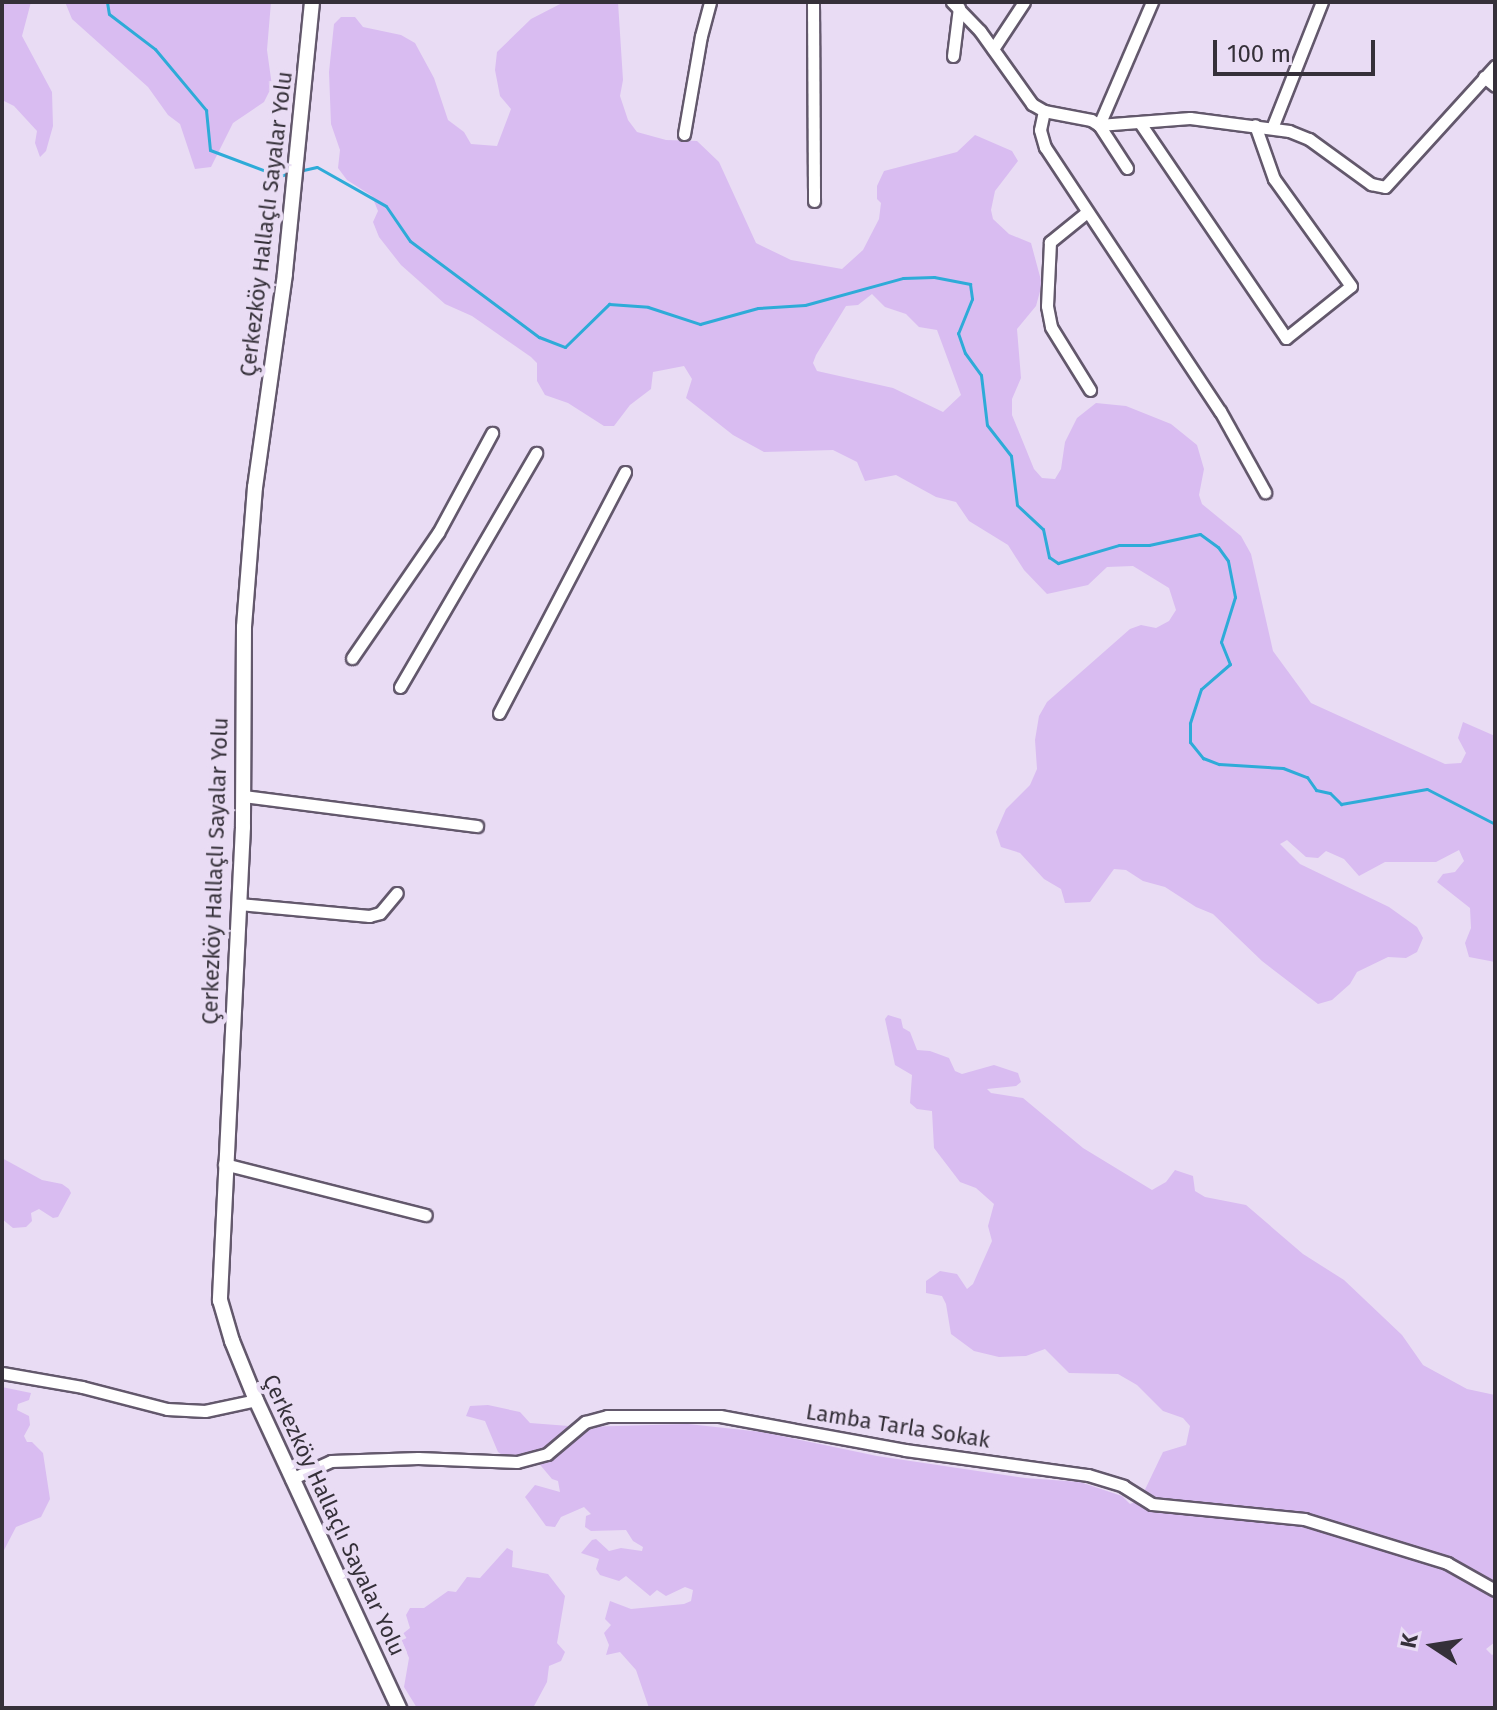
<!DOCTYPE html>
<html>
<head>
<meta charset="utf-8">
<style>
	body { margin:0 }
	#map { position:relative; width:1497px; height:1710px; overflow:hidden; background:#e9dcf4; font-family:"Fira Sans",sans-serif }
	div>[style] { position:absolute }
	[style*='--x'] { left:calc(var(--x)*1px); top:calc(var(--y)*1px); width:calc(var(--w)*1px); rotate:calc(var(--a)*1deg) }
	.green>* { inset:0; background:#d9bcf1 }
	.stream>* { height:3px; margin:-1.5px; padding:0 1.5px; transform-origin:1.5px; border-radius:1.5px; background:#2eabd8 }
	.roads { filter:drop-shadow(2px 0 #63586c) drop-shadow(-2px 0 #63586c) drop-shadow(0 2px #63586c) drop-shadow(0 -2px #63586c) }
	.minor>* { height:11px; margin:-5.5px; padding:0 5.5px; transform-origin:5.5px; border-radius:5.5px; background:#fff }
	.major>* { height:14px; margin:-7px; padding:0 7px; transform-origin:7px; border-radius:7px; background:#fff }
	span { translate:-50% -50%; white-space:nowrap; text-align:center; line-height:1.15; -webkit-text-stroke:8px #e9dcf4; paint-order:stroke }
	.street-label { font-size:22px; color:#353039 }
	.frame { position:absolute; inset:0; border:4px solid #353039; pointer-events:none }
	.north { position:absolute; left:1393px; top:1606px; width:80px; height:80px; -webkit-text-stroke:6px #e9dcf4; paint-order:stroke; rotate:282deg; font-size:22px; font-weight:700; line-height:32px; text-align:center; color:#353039 }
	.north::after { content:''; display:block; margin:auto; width:28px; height:36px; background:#353039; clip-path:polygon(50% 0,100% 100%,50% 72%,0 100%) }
	.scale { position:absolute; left:1213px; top:40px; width:162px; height:36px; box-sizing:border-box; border:4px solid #353039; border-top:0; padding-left:10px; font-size:24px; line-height:28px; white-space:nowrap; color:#353039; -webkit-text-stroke:6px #e9dcf4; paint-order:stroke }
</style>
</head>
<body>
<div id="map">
	<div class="green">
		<i style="clip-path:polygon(2px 2px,31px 2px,22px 36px,52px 92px,53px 126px,46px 151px,40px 157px,35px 143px,37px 131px,14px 106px,2px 100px)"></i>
		<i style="clip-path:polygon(65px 2px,271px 2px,267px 50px,272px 86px,264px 102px,233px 123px,211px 167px,195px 169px,180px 124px,168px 115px,148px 87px,72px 19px)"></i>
		<i style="clip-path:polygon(evenodd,564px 2px,618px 2px,623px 80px,620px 96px,628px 120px,637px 132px,666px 140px,697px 141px,719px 162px,756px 243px,791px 260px,842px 269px,863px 250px,879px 219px,881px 203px,877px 199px,877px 186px,884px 171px,957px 152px,975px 135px,1012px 151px,1018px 161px,995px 191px,991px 210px,993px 219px,1009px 234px,1031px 243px,1042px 284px,1036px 306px,1017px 329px,1021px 378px,1012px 399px,1012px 415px,1034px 469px,1042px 478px,1055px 479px,1061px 469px,1065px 442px,1077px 418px,1096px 403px,1126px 406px,1171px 424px,1197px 445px,1204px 469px,1199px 495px,1202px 504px,1241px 536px,1251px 554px,1273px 651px,1311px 703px,1445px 764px,1461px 763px,1466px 753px,1458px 738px,1463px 722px,1495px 736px,1495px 962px,1469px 957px,1465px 943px,1471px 928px,1470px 908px,1437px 882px,1443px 874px,1455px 872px,1464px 861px,1459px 850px,1436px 862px,1385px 862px,1359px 876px,1344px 859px,1326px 851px,1318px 858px,1306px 857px,1287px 840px,1280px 844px,1300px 864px,1389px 907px,1417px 927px,1423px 938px,1417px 952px,1406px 958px,1388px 957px,1357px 972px,1350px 984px,1332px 1000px,1318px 1004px,1262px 961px,1213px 914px,1196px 907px,1165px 887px,1143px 881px,1126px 870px,1114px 869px,1090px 902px,1065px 903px,1061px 889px,1044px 879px,1020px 853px,1001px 847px,996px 832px,1006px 809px,1030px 785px,1037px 769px,1035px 740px,1039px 716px,1047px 702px,1130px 629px,1141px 625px,1156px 628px,1169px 621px,1176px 610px,1169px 588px,1133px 566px,1107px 567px,1088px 585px,1047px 594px,1024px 570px,1008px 545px,969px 521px,956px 502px,936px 497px,896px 475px,865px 481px,857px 462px,833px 450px,764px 452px,733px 435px,686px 398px,692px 379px,684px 366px,653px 372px,651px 389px,630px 405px,614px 426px,604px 426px,568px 403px,545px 395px,537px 381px,537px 363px,531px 357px,472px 316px,445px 304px,401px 265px,379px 237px,373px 222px,378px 211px,372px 196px,347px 180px,338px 168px,340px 150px,331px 124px,329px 72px,334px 24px,341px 17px,355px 17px,363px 27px,401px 35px,415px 43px,434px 78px,448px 120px,464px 132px,471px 144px,497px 146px,511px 109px,500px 96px,495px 70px,497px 52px,531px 19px,564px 2px,872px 294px,885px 307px,906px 314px,919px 327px,937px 330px,961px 395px,943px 412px,893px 388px,817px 371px,813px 363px,816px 355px,846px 306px,858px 305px,872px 294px)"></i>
		<i style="clip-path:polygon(888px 1015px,901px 1019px,903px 1028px,910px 1032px,917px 1050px,930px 1051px,949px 1058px,955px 1071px,962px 1074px,994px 1065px,1018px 1073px,1021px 1082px,1016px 1086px,987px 1089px,991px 1093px,1023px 1098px,1083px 1148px,1152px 1190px,1166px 1182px,1175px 1170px,1193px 1176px,1195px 1191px,1205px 1197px,1246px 1205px,1303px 1254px,1344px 1280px,1402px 1335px,1423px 1365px,1467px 1389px,1495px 1395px,1495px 1642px,1486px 1649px,1492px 1655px,1495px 1653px,1495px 1708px,649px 1708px,636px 1670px,620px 1652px,606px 1655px,609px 1645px,604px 1633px,611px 1625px,605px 1619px,610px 1601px,631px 1609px,684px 1604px,691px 1601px,693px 1590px,685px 1587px,666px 1596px,657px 1590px,650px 1596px,626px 1576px,619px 1581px,600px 1575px,596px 1569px,599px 1559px,581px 1553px,592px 1540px,596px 1539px,609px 1551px,621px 1548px,642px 1551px,643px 1547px,633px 1541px,626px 1530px,591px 1531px,585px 1527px,586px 1516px,591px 1514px,584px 1507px,561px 1517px,555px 1527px,546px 1526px,525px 1497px,535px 1485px,560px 1492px,558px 1481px,552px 1479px,536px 1460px,505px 1457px,498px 1452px,485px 1421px,466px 1416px,470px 1406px,488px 1405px,520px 1412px,530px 1423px,582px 1427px,688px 1424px,762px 1432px,877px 1456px,1025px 1478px,1080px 1482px,1122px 1496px,1130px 1504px,1140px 1500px,1163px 1452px,1186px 1445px,1190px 1426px,1183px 1418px,1163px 1411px,1137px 1385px,1118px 1374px,1069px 1373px,1045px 1349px,1026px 1356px,999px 1357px,974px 1351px,951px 1334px,946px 1304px,942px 1296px,926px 1293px,926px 1281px,940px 1271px,957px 1274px,967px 1289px,973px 1284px,992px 1241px,988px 1226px,994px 1204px,976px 1188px,960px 1182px,934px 1148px,932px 1111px,917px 1109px,910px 1103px,912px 1075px,895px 1065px,885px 1019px)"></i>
		<i style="clip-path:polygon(2px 1158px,42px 1180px,62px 1184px,69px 1189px,71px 1193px,58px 1217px,53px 1218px,39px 1209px,31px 1213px,32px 1221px,26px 1227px,13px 1228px,2px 1219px)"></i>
		<i style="clip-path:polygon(2px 1387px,31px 1393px,29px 1400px,18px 1404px,17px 1410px,29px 1416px,30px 1425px,24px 1436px,27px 1442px,32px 1442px,43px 1453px,50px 1499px,41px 1517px,16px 1527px,2px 1554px)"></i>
		<i style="clip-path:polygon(507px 1548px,513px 1551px,512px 1567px,548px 1574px,565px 1596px,557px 1643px,565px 1652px,561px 1661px,549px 1666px,547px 1682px,533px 1708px,417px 1708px,404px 1687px,409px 1658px,400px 1636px,410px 1628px,406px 1615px,410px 1608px,424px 1608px,448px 1591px,456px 1592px,467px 1577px,480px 1578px)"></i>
	</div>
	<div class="stream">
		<i style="--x:107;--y:2;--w:12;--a:81"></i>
		<i style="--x:109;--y:14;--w:58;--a:37.3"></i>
		<i style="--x:155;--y:49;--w:80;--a:50.1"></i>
		<i style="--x:206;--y:110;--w:40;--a:84.3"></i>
		<i style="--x:210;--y:150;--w:74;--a:20.6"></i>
		<i style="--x:279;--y:176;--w:12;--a:-14"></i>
		<i style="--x:299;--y:171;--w:18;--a:-13"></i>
		<i style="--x:317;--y:167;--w:79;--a:29.5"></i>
		<i style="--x:386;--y:206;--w:42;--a:55.6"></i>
		<i style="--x:410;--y:241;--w:161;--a:36.7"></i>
		<i style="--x:539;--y:337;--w:28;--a:21"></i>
		<i style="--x:565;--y:347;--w:62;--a:-44.3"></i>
		<i style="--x:609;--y:304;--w:39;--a:4"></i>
		<i style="--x:648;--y:307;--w:55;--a:18.1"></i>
		<i style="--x:700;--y:324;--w:60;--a:-15.4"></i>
		<i style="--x:758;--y:308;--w:47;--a:-3.7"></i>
		<i style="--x:805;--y:305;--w:102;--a:-15.4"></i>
		<i style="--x:903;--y:278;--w:31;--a:-2"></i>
		<i style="--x:934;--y:277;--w:37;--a:11"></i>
		<i style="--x:970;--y:284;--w:15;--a:82"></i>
		<i style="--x:972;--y:299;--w:37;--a:112"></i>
		<i style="--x:958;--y:333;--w:21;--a:71"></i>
		<i style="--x:965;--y:353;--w:27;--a:54"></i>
		<i style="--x:981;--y:375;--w:50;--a:83.2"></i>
		<i style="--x:987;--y:425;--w:39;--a:52"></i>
		<i style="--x:1011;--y:456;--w:49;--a:83"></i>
		<i style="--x:1017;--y:505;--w:35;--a:43"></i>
		<i style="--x:1043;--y:529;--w:29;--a:78"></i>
		<i style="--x:1049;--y:557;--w:11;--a:34"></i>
		<i style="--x:1058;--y:563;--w:64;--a:-16.4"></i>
		<i style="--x:1119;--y:545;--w:30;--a:0"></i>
		<i style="--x:1149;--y:545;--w:52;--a:-12.2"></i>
		<i style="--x:1200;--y:534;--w:22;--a:36"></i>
		<i style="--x:1218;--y:547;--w:17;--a:54"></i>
		<i style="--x:1228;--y:561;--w:37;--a:79"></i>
		<i style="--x:1235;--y:597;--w:47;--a:107.3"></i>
		<i style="--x:1221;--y:642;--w:24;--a:68"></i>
		<i style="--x:1230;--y:664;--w:38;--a:139"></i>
		<i style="--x:1201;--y:689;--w:36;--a:108"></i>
		<i style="--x:1190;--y:723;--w:19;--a:90"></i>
		<i style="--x:1190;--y:742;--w:21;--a:51"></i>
		<i style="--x:1203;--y:758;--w:17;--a:21"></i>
		<i style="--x:1219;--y:764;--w:64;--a:3.6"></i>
		<i style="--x:1283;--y:768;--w:26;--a:21"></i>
		<i style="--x:1307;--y:777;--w:16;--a:55"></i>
		<i style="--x:1316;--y:790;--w:14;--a:12"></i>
		<i style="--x:1330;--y:793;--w:16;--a:45"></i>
		<i style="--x:1341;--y:804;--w:87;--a:-9.9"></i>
		<i style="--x:1427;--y:789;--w:76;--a:27.2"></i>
	</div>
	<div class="roads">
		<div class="minor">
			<i style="--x:813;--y:2;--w:199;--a:89.7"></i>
			<i style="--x:952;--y:2;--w:40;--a:46"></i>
			<i style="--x:980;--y:31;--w:90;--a:54.5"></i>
			<i style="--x:1032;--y:104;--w:14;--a:30"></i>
			<i style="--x:1044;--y:111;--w:48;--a:10.8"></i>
			<i style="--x:1091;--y:120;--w:9;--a:32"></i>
			<i style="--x:1099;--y:125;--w:91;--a:-4.4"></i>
			<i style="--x:1190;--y:118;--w:100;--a:7.5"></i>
			<i style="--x:1289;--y:131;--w:22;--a:22"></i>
			<i style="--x:1309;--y:139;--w:77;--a:36"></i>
			<i style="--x:1371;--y:184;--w:14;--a:12"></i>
			<i style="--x:1385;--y:187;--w:164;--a:-47.7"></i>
			<i style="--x:993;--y:49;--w:56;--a:-56.6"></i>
			<i style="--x:953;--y:56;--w:49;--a:-83"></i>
			<i style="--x:1484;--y:77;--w:14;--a:39"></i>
			<i style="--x:1044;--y:111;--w:19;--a:102"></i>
			<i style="--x:1040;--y:130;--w:18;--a:74"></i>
			<i style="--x:1045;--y:147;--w:317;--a:56.5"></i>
			<i style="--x:1220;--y:411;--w:93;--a:60.9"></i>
			<i style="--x:1140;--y:123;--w:260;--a:55.8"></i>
			<i style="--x:1286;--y:338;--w:83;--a:-38.7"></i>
			<i style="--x:1351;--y:286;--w:132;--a:-125.7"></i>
			<i style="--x:1274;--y:179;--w:57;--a:-109.4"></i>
			<i style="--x:1272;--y:128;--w:136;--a:-68.4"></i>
			<i style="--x:684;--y:134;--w:99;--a:-80.2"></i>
			<i style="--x:701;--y:36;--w:35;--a:-75"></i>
			<i style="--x:1127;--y:168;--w:51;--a:-123.1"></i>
			<i style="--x:1099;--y:125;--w:134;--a:-66.7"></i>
			<i style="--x:1087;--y:212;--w:48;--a:141"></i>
			<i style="--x:1050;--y:242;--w:64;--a:92.7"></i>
			<i style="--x:1047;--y:306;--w:21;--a:79"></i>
			<i style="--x:1051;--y:327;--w:74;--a:58.2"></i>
			<i style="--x:352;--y:658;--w:152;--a:-55.5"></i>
			<i style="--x:438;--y:533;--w:114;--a:-61.6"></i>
			<i style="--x:400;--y:687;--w:271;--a:-59.8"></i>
			<i style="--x:499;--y:713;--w:272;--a:-62.4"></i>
			<i style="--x:243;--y:796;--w:236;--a:7.3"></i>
			<i style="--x:239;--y:904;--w:131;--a:5.3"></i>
			<i style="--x:369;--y:916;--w:11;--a:-15"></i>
			<i style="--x:380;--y:913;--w:26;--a:-50"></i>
			<i style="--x:224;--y:1164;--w:208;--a:14.2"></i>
			<i style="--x:2;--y:1373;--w:81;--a:9.9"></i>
			<i style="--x:82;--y:1387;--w:88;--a:14.5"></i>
			<i style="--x:167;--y:1409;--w:38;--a:3"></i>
			<i style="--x:205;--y:1411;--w:52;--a:-12.2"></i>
			<i style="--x:291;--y:1479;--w:44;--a:-24.2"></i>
			<i style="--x:331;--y:1461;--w:87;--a:-2"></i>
			<i style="--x:418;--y:1458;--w:99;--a:2.3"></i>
			<i style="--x:517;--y:1462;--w:31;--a:-15"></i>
			<i style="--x:547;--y:1454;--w:50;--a:-40.1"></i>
			<i style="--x:585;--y:1422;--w:23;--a:-15"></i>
			<i style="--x:607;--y:1416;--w:113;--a:0"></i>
			<i style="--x:720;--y:1416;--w:188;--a:10.4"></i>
			<i style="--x:905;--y:1450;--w:185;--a:7.8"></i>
			<i style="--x:1088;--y:1475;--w:37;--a:17"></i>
			<i style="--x:1123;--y:1486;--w:34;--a:32"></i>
			<i style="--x:1152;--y:1504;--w:153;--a:5.6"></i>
			<i style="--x:1304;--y:1519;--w:150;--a:17.1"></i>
			<i style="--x:1447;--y:1563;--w:55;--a:29.4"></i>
		</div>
		<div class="major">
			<i style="--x:312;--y:2;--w:273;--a:95.7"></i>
			<i style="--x:285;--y:274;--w:215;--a:98"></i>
			<i style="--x:255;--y:487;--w:140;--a:94.5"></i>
			<i style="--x:244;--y:627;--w:200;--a:90.3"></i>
			<i style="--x:243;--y:827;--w:474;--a:92.8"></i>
			<i style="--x:220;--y:1300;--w:43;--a:73.7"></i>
			<i style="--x:232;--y:1341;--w:64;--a:67.9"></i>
			<i style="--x:256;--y:1400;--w:340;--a:65.1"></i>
		</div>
	</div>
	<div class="street-label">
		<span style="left:266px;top:224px;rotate:-83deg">Çerkezköy Hallaçlı Sayalar Yolu</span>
		<span style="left:215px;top:871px;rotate:-88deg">Çerkezköy Hallaçlı Sayalar Yolu</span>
		<span style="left:898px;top:1426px;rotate:9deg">Lamba Tarla Sokak</span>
		<span style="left:334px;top:1515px;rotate:65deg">Çerkezköy Hallaçlı Sayalar Yolu</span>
	</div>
	<div class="frame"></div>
	<div class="north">K</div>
	<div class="scale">100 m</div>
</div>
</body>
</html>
